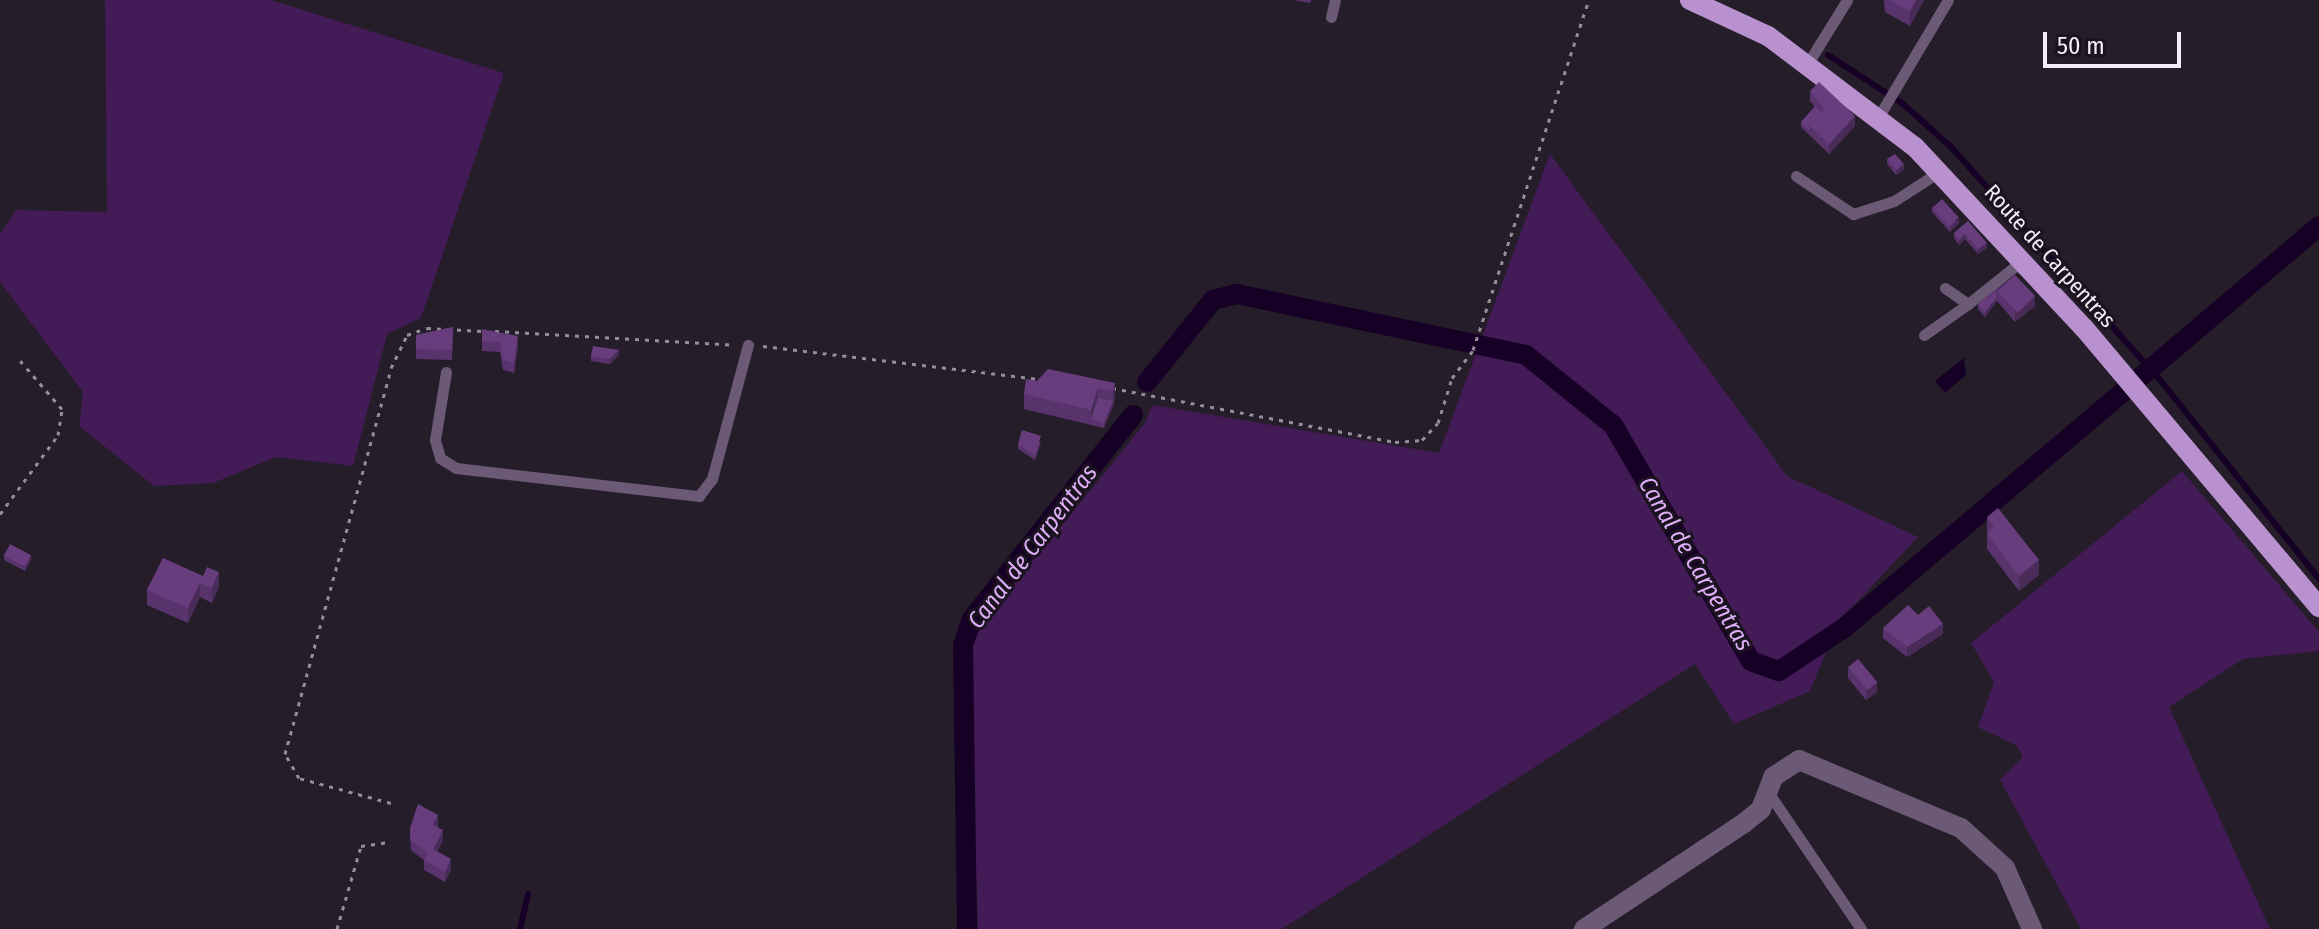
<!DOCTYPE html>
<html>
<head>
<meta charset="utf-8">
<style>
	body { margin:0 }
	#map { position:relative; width:2319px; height:929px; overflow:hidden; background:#251d29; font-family:"Fira Sans Condensed",sans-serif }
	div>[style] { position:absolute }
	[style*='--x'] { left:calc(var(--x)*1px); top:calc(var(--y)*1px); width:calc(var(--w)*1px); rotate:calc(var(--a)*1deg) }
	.green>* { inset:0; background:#431b56 }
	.water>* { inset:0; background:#170025 }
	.stream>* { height:6px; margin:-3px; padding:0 3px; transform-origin:3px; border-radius:3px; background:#170025 }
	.canal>* { height:20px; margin:-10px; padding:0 10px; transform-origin:10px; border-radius:10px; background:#170025 }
	.path>* { height:3px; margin-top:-1.5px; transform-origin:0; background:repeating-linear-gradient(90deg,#958e99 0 4px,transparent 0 10px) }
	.lane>* { height:11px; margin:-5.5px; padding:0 5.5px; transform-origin:5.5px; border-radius:5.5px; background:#6b5976 }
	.street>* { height:20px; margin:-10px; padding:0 10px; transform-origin:10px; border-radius:10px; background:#6b5976 }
	.primary>* { height:20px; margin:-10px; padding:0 10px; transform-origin:10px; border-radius:10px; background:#b891ce }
	.wall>* { inset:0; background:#59346c }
	.shaded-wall>* { inset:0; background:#492b58 }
	.building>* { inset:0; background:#683d7e; transform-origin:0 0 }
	span { translate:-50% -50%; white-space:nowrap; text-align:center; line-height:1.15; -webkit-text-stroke:6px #1b131f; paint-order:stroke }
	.street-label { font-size:22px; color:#f3edf6 }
	.water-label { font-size:24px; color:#deaef8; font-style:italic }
	.scale { position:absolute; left:2043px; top:32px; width:138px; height:36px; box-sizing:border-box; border:4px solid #f3edf6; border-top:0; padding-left:10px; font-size:24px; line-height:28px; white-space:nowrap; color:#f3edf6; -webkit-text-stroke:6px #1b131f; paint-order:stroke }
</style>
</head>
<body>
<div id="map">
	<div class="green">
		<i style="clip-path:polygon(105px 0,271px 0,504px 73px,421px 318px,387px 334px,353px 466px,276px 457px,213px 483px,154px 486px,79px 426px,83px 392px,0 282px,0 234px,16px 210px,107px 212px)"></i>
		<i style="clip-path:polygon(1550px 154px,1787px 476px,1918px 537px,1839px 621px,1810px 691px,1734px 724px,1695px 664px,1282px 929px,978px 929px,969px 650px,982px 624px,1145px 423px,1152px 405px,1439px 453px)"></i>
		<i style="clip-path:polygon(2182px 471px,2319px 632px,2319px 651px,2243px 659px,2169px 707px,2270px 929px,2081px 929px,2000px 780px,2023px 757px,2017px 746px,1978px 727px,1994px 682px,1971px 643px)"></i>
	</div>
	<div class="water">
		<i style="clip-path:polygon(1964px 358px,1966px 375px,1945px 393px,1935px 381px)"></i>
	</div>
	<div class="stream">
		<i style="--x:1828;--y:55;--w:88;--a:33"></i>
		<i style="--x:1902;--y:103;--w:67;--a:42"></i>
		<i style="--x:1952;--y:148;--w:313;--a:48.1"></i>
		<i style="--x:2161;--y:381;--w:253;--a:51.4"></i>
		<i style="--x:520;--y:929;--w:36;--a:-77"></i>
	</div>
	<div class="canal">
		<i style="--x:1147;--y:382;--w:105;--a:-51.2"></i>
		<i style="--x:1213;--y:300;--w:25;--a:-14"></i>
		<i style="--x:1237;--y:294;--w:295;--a:11.9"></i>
		<i style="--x:1526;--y:355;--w:112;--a:38.8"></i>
		<i style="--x:1613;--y:425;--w:273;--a:59.7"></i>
		<i style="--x:1751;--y:661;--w:30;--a:20"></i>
		<i style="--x:1779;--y:671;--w:78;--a:-33.5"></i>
		<i style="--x:1844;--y:628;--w:622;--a:-40.24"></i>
		<i style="--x:967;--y:929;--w:284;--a:-90.8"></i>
		<i style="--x:963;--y:645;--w:28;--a:-71"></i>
		<i style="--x:972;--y:619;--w:260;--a:-51.7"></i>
	</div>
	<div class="path">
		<i style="--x:495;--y:331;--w:240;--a:3.3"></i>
		<i style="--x:763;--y:346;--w:280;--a:6.8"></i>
		<i style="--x:1112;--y:388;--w:288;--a:10.8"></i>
		<i style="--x:1395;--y:442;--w:27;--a:-4"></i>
		<i style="--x:1422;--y:440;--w:23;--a:-47"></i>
		<i style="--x:1438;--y:423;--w:47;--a:-72.7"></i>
		<i style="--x:1452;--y:378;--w:35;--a:-53"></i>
		<i style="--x:1473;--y:350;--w:369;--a:-71.7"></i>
		<i style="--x:0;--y:514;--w:98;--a:-53.7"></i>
		<i style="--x:58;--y:435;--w:26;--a:-81"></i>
		<i style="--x:62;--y:409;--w:69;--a:-130.9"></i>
		<i style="--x:391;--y:803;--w:95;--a:-164.8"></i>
		<i style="--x:299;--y:778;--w:28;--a:-120"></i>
		<i style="--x:285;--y:754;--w:400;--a:-74.6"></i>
		<i style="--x:391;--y:368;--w:37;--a:-64"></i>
		<i style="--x:407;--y:335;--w:21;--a:-19"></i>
		<i style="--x:427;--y:328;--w:56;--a:3.1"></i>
		<i style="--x:337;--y:929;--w:86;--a:-73.9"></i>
		<i style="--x:361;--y:846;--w:30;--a:-8"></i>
	</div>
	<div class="lane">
		<i style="--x:1331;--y:17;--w:17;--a:-77"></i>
		<i style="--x:1808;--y:63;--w:74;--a:-58.2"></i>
		<i style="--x:1879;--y:116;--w:135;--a:-59.3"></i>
		<i style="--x:1796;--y:176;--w:69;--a:33.7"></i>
		<i style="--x:1853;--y:214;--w:43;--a:-17.6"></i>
		<i style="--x:1894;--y:201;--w:54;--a:-32.8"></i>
		<i style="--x:1945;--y:288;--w:28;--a:35"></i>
		<i style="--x:1968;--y:304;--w:70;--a:-38.7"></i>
		<i style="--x:1924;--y:335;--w:54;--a:-35.2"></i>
		<i style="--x:446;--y:372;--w:69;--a:99.2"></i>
		<i style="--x:435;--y:440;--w:19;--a:74"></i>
		<i style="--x:440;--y:458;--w:19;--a:32"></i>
		<i style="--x:456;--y:468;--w:245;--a:6.6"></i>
		<i style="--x:699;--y:496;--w:21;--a:-53"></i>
		<i style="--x:712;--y:479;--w:139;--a:-75"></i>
		<i style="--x:1768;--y:792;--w:166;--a:55.8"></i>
	</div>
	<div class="street">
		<i style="--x:1584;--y:929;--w:192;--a:-33.5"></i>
		<i style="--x:1744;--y:823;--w:22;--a:-39"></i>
		<i style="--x:1761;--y:809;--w:34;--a:-69"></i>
		<i style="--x:1773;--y:777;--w:31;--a:-33"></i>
		<i style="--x:1799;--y:760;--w:176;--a:22.8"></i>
		<i style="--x:1961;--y:828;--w:59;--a:42.3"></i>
		<i style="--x:2005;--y:868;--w:67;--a:66.1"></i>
	</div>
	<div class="primary">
		<i style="--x:1690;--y:0;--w:86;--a:24.8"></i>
		<i style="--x:1768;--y:36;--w:184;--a:37.1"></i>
		<i style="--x:1915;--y:147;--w:248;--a:47"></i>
		<i style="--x:2084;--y:328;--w:365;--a:49.9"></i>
	</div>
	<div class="wall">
		<i style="clip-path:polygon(1293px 0,1311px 0,1310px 3px)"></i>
		<i style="clip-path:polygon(1884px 0,1924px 0,1910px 26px,1885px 12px)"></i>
		<i style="clip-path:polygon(1810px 91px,1855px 126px,1829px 154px,1801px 127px,1801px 122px,1815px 107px,1810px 101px)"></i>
		<i style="clip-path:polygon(1887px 159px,1904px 169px,1896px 175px,1887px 164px)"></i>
		<i style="clip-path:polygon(1932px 207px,1959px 223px,1950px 232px,1932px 212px)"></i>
		<i style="clip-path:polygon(1968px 221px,1987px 248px,1978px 254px,1965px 239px,1959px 245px,1954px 238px,1954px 233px)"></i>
		<i style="clip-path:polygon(2015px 275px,2035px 306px,2015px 322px,1997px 301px,1985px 317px,1978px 309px,1978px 304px)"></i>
		<i style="clip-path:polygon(453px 327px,452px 360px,416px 359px,416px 335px)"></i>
		<i style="clip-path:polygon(482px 329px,518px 346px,514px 373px,503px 370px,500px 352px,482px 351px)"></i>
		<i style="clip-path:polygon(619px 355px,610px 364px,591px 361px,591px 356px)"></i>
		<i style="clip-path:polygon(1037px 381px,1115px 383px,1115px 398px,1113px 406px,1104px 428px,1024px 409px,1024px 394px)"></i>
		<i style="clip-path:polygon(1041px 442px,1035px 460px,1018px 449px,1018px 444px)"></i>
		<i style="clip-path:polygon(1987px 517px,2039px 575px,2019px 591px,1987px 549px)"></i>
		<i style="clip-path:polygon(4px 555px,31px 560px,25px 571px,4px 560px)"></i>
		<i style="clip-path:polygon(163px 558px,219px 587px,212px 603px,200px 597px,188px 623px,147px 605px,147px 590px)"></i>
		<i style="clip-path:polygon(1918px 615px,1943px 634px,1907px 657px,1883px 638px,1883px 628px)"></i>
		<i style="clip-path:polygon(1848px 668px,1877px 692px,1866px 700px,1848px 678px)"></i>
		<i style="clip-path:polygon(438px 825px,438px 827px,443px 840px,437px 852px,451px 870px,445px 882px,424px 870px,424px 860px,411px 850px,410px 838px,410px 828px)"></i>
	</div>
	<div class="shaded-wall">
		<i style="clip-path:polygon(1916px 0,1924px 0,1910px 26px,1910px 11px)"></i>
		<i style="clip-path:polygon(1855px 116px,1855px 126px,1829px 154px,1829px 144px)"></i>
		<i style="clip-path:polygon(1904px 164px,1904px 169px,1896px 175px,1896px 170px)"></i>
		<i style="clip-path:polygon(1959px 218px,1959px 223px,1950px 232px,1950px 227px)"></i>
		<i style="clip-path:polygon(1965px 234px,1965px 239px,1959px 245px,1959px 240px)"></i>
		<i style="clip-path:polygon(1987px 243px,1987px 248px,1978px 254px,1978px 249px)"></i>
		<i style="clip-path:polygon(2035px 296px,2035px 306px,2015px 322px,2015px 312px)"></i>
		<i style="clip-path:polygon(1996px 298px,1997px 301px,1985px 317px,1985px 312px)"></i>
		<i style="clip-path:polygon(518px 336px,518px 346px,514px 373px,514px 363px)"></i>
		<i style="clip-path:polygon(619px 350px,619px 355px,610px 364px,610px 359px)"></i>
		<i style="clip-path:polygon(1115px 383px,1115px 398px,1113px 406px,1104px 428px,1104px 423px,1113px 401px,1113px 391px)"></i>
		<i style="clip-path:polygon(1098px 388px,1098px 403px,1091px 419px,1091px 410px)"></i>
		<i style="clip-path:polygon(31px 555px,31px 560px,25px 571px,25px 566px)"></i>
		<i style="clip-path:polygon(2039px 560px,2039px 575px,2019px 591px,2019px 576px)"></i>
		<i style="clip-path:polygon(219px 572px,219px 587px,212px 603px,212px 588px)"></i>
		<i style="clip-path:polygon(200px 583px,200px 597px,188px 623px,188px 608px)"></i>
		<i style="clip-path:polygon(1943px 624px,1943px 634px,1907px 657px,1907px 647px)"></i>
		<i style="clip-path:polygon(1877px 682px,1877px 692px,1866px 700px,1866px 690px)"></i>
		<i style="clip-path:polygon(438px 815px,438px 825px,433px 835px,433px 825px)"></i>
		<i style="clip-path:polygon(443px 830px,443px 840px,433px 859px,433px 849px)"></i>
		<i style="clip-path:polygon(451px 859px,451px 870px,445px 882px,445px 872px)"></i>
	</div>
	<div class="building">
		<i style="clip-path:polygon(1890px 0,1916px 0,1910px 11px)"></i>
		<i style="clip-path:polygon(1819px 82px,1855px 116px,1829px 144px,1809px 125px,1824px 109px,1810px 91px)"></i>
		<i style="clip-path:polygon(1815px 106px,1821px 112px,1809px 125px,1809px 130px,1801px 122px)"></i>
		<i style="clip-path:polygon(1895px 154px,1904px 164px,1896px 170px,1887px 159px)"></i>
		<i style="left:1942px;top:199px;width:25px;height:13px;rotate:48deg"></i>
		<i style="clip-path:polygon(1968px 221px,1987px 243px,1978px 249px,1965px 234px,1959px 240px,1954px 233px)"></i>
		<i style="left:2015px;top:275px;width:29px;height:24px;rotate:46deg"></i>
		<i style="clip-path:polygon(1996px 290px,1996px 298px,1985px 312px,1978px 304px)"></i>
		<i style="clip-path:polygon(453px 327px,452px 350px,416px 349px,416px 335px)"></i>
		<i style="clip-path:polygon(482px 329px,518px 336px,514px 363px,503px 360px,500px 342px,482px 341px)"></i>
		<i style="clip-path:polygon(593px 346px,619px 350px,610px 359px,591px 356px)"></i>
		<i style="clip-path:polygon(1048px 369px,1115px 383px,1113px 391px,1098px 388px,1091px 410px,1024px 394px,1026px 379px,1037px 381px)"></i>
		<i style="clip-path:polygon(1098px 398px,1113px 401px,1104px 423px,1091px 419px)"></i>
		<i style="clip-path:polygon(1022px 430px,1041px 436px,1035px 455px,1018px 444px)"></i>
		<i style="clip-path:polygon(1998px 508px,2039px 560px,2019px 576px,1987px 534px,1994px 526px,1987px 517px)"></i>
		<i style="left:10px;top:544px;width:24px;height:13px;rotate:28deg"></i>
		<i style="clip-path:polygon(163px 558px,203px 576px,207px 567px,219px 572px,212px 588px,200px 583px,188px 608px,147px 590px)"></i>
		<i style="clip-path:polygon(1908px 605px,1918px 615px,1929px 606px,1943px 624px,1907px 647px,1883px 628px)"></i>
		<i style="left:1858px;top:659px;width:30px;height:13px;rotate:50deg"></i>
		<i style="clip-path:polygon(418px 804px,438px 815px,433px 825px,443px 830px,433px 849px,451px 859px,445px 872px,424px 860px,428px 853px,411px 840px,410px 828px)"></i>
	</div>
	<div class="street-label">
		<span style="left:2050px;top:256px;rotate:48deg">Route de Carpentras</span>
	</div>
	<div class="water-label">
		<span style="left:1033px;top:547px;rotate:-53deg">Canal de Carpentras</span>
		<span style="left:1695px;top:564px;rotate:59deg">Canal de Carpentras</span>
	</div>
	<div class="scale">50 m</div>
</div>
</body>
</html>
